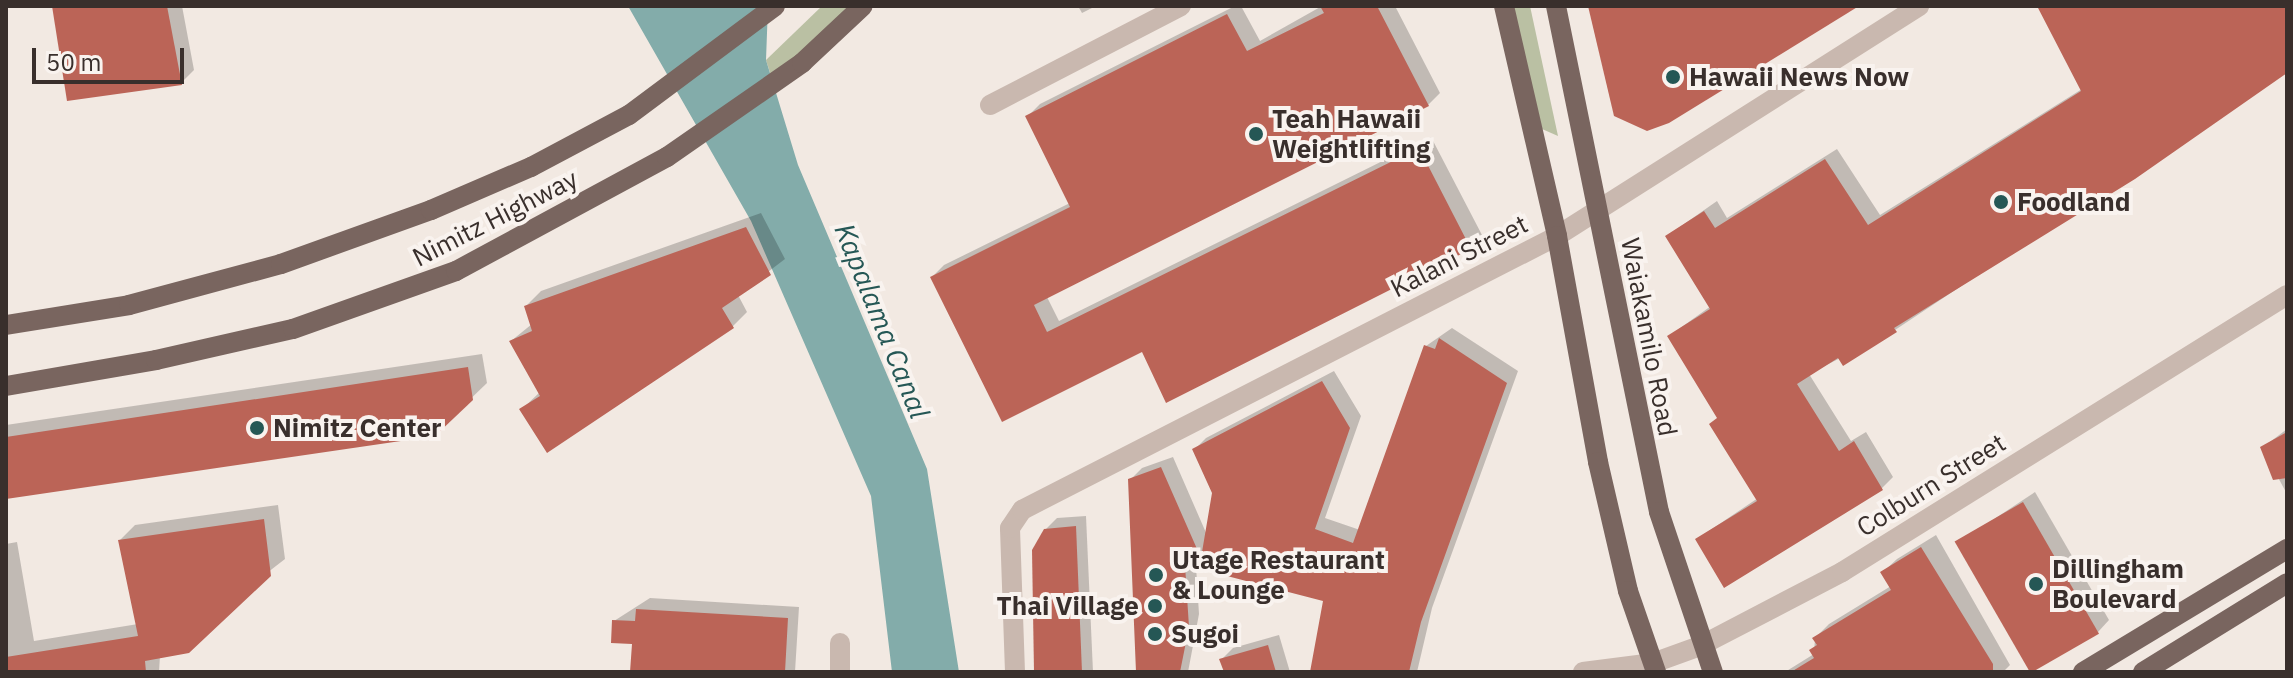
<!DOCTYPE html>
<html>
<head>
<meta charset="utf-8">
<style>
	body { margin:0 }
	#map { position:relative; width:2293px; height:678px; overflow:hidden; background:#f2e9e2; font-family:"IBM Plex Sans",sans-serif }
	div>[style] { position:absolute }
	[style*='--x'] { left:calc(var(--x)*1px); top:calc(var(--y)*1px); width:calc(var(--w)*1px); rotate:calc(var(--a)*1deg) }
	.green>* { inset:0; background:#bac0a3 }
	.water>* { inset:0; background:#83acaa }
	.shadow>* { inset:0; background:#0003 }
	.building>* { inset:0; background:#bb6457; transform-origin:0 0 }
	.minor>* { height:20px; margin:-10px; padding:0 10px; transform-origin:10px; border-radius:10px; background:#c9b8af }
	.major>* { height:20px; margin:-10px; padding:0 10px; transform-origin:10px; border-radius:10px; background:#79655f }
	.dots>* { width:22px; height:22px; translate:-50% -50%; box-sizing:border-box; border:4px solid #f9f3ef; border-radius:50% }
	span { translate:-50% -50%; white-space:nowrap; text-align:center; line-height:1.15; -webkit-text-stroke:8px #f9f3ef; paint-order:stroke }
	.poi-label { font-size:26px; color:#392f2c; font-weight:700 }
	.left { translate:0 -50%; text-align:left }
	.right { translate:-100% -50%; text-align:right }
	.street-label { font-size:26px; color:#392f2c }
	.water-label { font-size:28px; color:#255755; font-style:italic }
	.frame { position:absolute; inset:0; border:8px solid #392f2c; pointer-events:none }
	.scale { position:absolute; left:32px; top:48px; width:152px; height:36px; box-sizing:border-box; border:4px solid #392f2c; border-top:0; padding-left:10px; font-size:24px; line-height:28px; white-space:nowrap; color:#392f2c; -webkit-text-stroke:6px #f9f3ef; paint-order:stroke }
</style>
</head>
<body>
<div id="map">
	<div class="green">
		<i style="clip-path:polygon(822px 6px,856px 6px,774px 85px,766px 60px)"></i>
		<i style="clip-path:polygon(1513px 6px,1530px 6px,1558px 136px,1542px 129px)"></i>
	</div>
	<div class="water">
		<i style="clip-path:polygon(628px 6px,768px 6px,766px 60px,798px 165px,927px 469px,959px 672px,892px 672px,871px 496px,751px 221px)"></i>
	</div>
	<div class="shadow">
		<i style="clip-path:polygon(54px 6px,182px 6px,194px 70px,181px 83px)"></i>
		<i style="clip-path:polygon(1078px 6px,1096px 6px,1082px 13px)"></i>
		<i style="clip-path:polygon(1235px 6px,1241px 6px,1260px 41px,1322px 6px,1395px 6px,1440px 93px,1428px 105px,1047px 297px,1059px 321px,1431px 137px,1482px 235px,1470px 247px,1143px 350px,1003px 419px,932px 277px,944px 265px,1070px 203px,1028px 116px,1040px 104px)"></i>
		<i style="clip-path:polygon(1590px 6px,1857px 6px,1616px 114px)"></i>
		<i style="clip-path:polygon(2039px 6px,2287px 6px,2287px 70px,1895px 330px,1809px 374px,1851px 441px,1866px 432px,1893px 477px,1882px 488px,1697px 539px,1758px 498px,1719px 417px,1669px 336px,1711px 306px,1667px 236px,1717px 201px,1727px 218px,1837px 149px,1880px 215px,2082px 89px)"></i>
		<i style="clip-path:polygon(761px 213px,785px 259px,738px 295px,747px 312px,732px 327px,522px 409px,540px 392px,511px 341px,532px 324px,526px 306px,541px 291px)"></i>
		<i style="clip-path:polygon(1452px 328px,1518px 371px,1432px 608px,1417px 672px,1312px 672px,1325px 599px,1196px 566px,1199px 614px,1188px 672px,1138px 672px,1130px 480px,1142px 468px,1173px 457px,1207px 535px,1214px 492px,1195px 449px,1206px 438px,1334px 371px,1361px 416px,1325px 518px,1360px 530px,1426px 346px)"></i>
		<i style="clip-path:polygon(482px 354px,487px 383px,434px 434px,6px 497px,6px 425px)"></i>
		<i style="clip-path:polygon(2287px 429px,2287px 494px,2262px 448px)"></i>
		<i style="clip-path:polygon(2035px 492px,2109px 620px,2098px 632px,1958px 543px)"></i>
		<i style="clip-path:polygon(278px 505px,285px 559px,160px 656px,159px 672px,6px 672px,6px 544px,17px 542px,34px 641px,138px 624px,120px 540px,135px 525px)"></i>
		<i style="clip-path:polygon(1086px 516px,1093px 672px,1036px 672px,1045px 530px,1057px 518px)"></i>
		<i style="clip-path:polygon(1936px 535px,2010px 665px,2003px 672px,1785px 672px,1814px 654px,1815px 638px,1829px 624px,1891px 586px,1883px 572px,1897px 559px)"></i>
		<i style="clip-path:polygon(650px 598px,799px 607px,795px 672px,632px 672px,634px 643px,614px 621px)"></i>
		<i style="clip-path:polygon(1279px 635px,1290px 672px,1226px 672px,1222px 659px,1233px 648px)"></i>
	</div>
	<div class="building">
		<i style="clip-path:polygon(52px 6px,167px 6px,182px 85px,67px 101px)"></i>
		<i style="clip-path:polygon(1320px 6px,1377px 6px,1429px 106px,1034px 305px,1047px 332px,1419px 148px,1471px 249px,1166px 403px,1142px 352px,1002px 422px,930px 277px,1070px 207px,1025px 116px,1227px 14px,1247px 51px,1324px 13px)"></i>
		<i style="clip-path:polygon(1588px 6px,1859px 6px,1669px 123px,1647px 131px,1614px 116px)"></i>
		<i style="clip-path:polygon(2037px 6px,2287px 6px,2287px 73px,2135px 179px,1894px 328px,1897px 332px,1843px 366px,1838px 358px,1797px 384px,1839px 451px,1854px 441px,1883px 490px,1724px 588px,1695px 539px,1757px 501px,1709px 424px,1717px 418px,1667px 336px,1710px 309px,1665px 236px,1704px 211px,1715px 228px,1825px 159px,1868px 225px,2081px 91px)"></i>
		<i style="clip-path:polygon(746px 227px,771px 275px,722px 308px,734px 328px,547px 453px,519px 409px,540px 396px,509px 341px,532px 331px,524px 306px)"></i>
		<i style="clip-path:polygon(1439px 338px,1507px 383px,1421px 622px,1409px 672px,1310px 672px,1323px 601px,1185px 565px,1189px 627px,1180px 672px,1136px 672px,1128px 479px,1161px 467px,1201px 558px,1212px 493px,1192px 449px,1322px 381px,1350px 428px,1315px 529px,1353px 543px,1424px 345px,1435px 349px)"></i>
		<i style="clip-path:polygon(468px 367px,473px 400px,435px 436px,6px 499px,6px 437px)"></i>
		<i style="clip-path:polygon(2287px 432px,2287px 478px,2273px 480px,2260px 447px)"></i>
		<i style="left:2023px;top:502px;width:152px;height:79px;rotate:60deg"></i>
		<i style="clip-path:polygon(264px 519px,271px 576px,189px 653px,145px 661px,146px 672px,6px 672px,6px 657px,138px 636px,118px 540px)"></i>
		<i style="clip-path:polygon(1076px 526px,1082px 672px,1034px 672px,1032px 550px,1044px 529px)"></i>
		<i style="clip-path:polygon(1921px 547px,1993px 664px,1993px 672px,1791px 672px,1814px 658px,1809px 650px,1817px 645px,1812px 638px,1891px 590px,1880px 572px)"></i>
		<i style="clip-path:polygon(636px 609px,788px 618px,785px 672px,630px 672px,632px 644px,611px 643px,612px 620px,635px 621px)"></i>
		<i style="clip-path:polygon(1268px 645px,1276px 672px,1224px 672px,1219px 659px)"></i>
	</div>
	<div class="minor">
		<i style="--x:990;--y:105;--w:215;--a:-27.4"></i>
		<i style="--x:840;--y:643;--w:29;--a:90"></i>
		<i style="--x:1015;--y:672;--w:144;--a:-92"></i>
		<i style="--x:1010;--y:528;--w:22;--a:-56"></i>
		<i style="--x:1022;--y:510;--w:601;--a:-27.12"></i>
		<i style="--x:1557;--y:236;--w:429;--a:-32.4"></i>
		<i style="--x:1583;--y:672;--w:71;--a:-7.3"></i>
		<i style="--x:1653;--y:663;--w:50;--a:-19.9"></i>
		<i style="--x:1700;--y:646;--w:160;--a:-27.5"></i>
		<i style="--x:1842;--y:572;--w:524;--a:-31.9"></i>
	</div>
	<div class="major">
		<i style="--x:1504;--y:6;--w:236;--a:77"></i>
		<i style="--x:1557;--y:236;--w:230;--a:79.7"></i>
		<i style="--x:1598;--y:462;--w:132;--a:76.9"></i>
		<i style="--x:1628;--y:591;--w:86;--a:70.9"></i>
		<i style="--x:1556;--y:6;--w:516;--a:78.49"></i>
		<i style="--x:1659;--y:512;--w:169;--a:71.4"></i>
		<i style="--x:6;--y:325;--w:125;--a:-9.2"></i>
		<i style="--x:129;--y:305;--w:157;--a:-15.1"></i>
		<i style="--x:281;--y:264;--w:159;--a:-19.8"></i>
		<i style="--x:431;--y:210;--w:109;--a:-23.3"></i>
		<i style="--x:531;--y:167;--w:111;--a:-28"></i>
		<i style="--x:629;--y:115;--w:182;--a:-36.7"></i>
		<i style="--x:6;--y:386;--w:152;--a:-9.8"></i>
		<i style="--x:156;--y:360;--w:140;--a:-12.8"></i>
		<i style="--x:293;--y:329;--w:173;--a:-19.6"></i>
		<i style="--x:456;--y:271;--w:240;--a:-28.4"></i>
		<i style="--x:667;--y:157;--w:165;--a:-34.8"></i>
		<i style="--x:802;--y:63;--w:83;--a:-43.1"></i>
		<i style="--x:2083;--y:672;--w:238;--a:-31.1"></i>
		<i style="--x:2143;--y:672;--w:169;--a:-31.7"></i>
	</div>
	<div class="dots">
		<i style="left:1673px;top:77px;background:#255755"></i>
		<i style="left:1256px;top:134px;background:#255755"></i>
		<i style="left:2001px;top:202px;background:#255755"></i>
		<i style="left:257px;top:428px;background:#255755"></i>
		<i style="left:1156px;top:575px;background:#255755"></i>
		<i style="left:2036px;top:584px;background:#255755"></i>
		<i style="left:1155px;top:606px;background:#255755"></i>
		<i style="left:1155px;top:634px;background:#255755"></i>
	</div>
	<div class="poi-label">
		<span class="left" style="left:1689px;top:77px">Hawaii News Now</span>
		<span class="left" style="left:1272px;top:134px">Teah Hawaii<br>Weightlifting</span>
		<span class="left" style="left:2017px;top:202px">Foodland</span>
		<span class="left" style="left:273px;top:428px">Nimitz Center</span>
		<span class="left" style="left:1172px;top:575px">Utage Restaurant<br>&amp; Lounge</span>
		<span class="left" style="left:2052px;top:584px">Dillingham<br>Boulevard</span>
		<span class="right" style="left:1139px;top:606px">Thai Village</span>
		<span class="left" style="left:1171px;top:634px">Sugoi</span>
	</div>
	<div class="street-label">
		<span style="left:495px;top:218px;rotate:-27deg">Nimitz Highway</span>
		<span style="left:1459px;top:256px;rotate:-27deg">Kalani Street</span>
		<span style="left:1649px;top:337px;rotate:79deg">Waiakamilo Road</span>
		<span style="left:1931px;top:485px;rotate:-32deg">Colburn Street</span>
	</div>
	<div class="water-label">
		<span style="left:882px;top:321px;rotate:68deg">Kapalama Canal</span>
	</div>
	<div class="frame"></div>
	<div class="scale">50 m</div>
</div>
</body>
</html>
